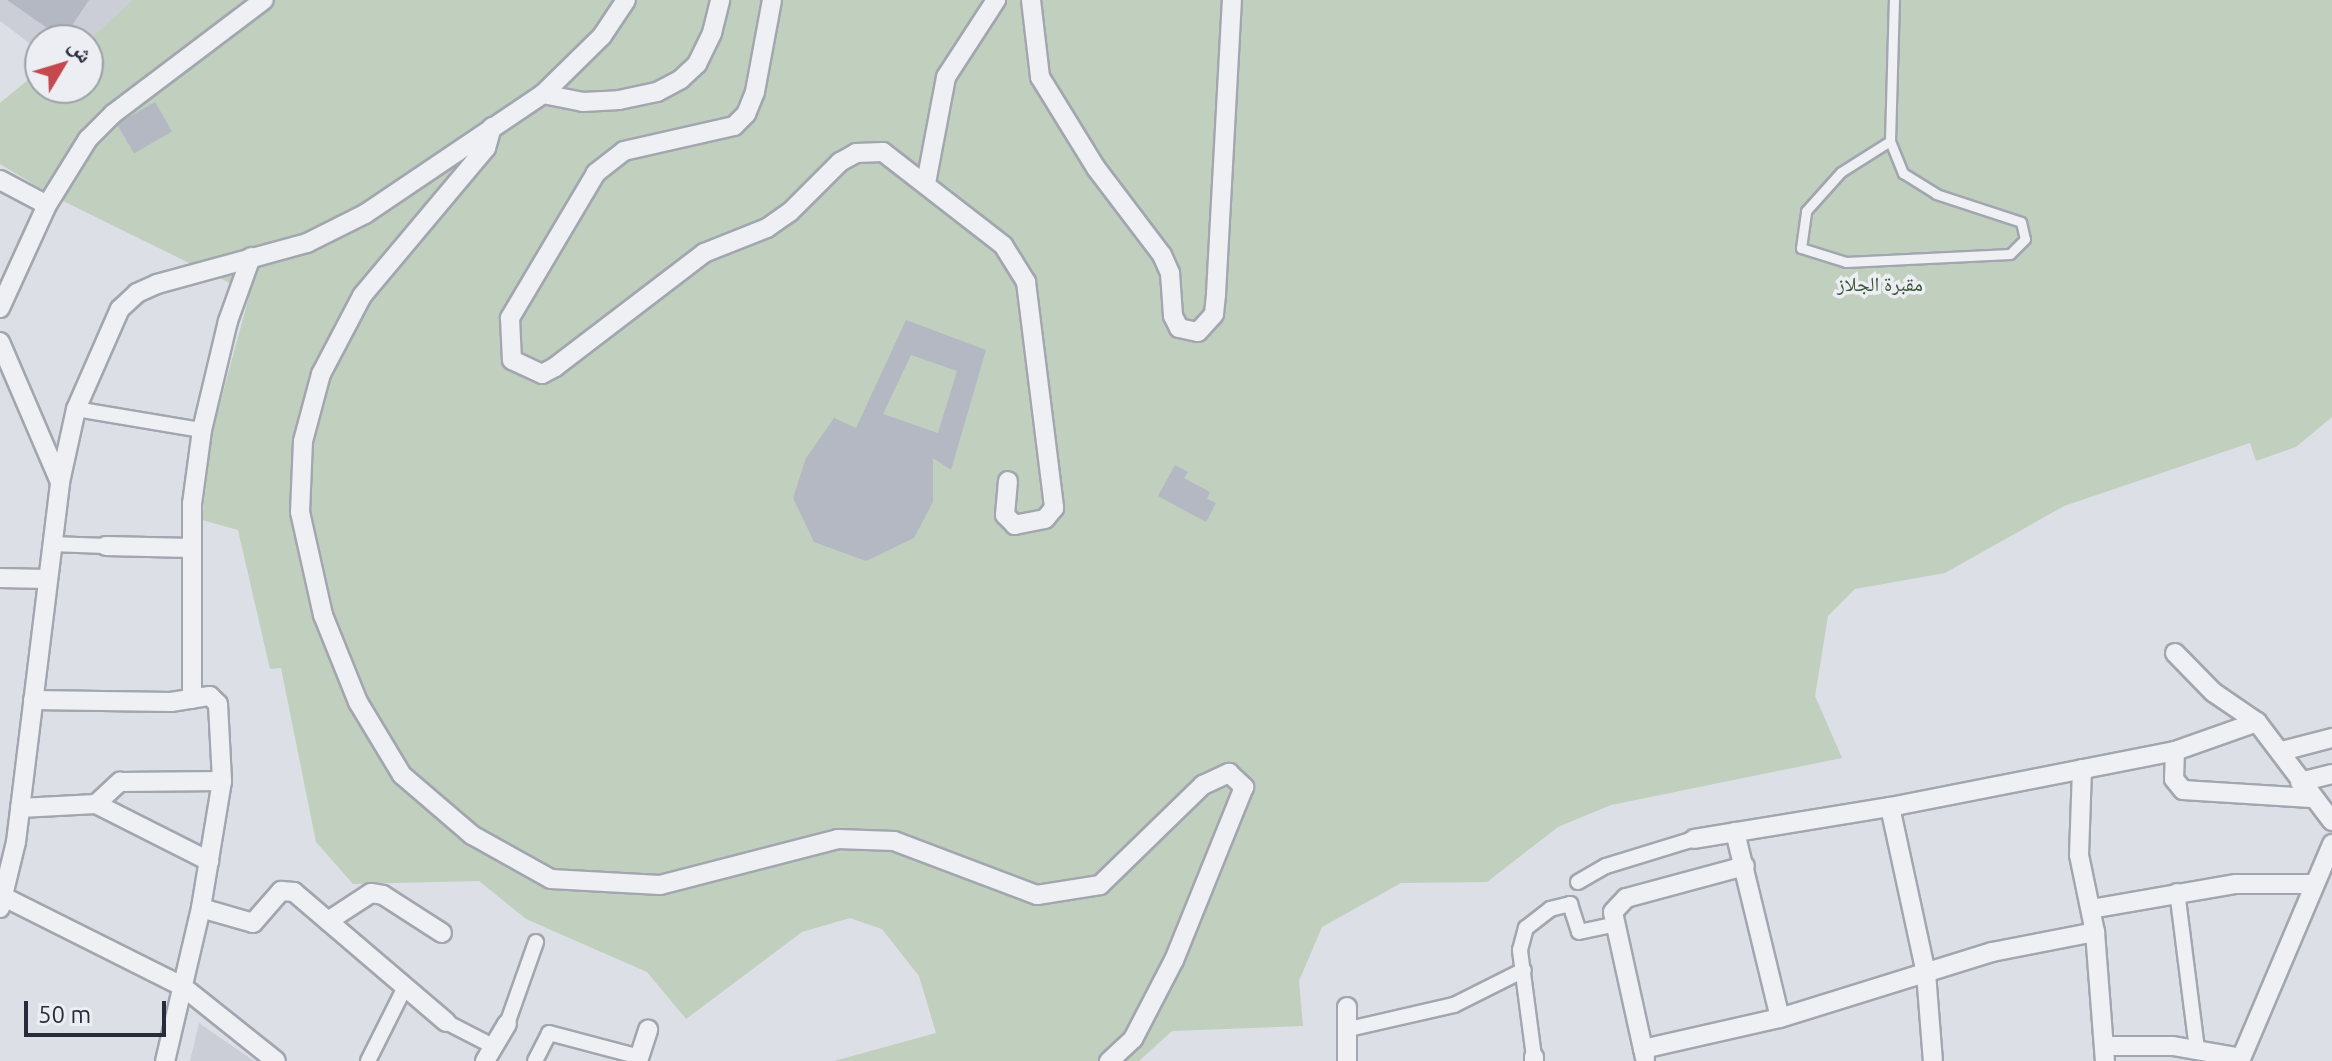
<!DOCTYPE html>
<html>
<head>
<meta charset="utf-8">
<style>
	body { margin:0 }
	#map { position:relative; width:2332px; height:1061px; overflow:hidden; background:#dcdfe5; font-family:Ubuntu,"Noto Naskh Arabic",sans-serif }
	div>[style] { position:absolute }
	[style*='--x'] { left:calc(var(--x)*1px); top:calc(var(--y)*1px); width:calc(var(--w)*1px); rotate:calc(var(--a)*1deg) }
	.built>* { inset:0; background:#cbced7 }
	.green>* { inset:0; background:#c0cfbe }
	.building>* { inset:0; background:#b4b8c2; transform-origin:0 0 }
	.roads { filter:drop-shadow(2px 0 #a2a6af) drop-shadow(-2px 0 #a2a6af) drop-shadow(0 2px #a2a6af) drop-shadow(0 -2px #a2a6af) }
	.service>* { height:9px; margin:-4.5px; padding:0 4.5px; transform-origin:4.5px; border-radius:4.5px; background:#eff0f4 }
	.pedestrian>* { height:14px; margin:-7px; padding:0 7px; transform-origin:7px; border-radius:7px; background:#eff0f4 }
	.minor>* { height:18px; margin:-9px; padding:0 9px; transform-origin:9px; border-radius:9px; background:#eff0f4 }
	span { translate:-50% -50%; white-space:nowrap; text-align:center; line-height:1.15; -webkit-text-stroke:7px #eceef3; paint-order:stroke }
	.park-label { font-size:20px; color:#385635 }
	.north { position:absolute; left:24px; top:24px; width:80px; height:80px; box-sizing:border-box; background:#eceef3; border:2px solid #9da0a9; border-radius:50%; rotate:52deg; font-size:22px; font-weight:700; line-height:32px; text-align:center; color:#272c3b }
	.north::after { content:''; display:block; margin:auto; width:28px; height:36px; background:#c4484d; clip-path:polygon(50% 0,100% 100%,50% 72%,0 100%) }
	.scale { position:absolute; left:24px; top:1001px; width:142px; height:36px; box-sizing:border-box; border:4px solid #272c3b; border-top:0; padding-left:10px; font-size:24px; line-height:28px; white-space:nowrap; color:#272c3b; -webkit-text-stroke:6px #eceef3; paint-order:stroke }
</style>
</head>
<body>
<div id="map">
	<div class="built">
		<i style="clip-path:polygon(0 0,132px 0,88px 41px,40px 40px,40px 51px,0 21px)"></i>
		<i style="clip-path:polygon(199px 1023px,254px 1061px,190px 1061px)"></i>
	</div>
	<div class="green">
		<i style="clip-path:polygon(132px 0,2332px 0,2332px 417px,2296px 447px,2256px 461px,2250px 443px,2064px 506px,1945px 573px,1855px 589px,1828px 616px,1815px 696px,1842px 758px,1611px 805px,1558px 827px,1487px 882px,1401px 883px,1322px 927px,1299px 981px,1303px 1026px,1172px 1031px,1139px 1061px,834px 1061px,936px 1033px,919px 976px,882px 929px,850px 918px,802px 932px,686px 1019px,647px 972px,526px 919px,479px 881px,353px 884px,316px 842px,281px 668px,270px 669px,238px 530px,202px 520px,212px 433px,250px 293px,55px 197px,0 164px,0 103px,40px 70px,40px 88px,88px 88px,88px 41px)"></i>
	</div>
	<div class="building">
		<i style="clip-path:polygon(7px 0,89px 0,63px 39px)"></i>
		<i style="left:155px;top:102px;width:34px;height:44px;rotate:60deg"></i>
		<i style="clip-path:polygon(evenodd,906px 320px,986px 350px,951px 470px,933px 458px,933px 502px,914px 538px,866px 561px,814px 542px,793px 498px,806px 458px,834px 418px,856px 428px,906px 320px,911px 355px,957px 371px,938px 433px,883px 414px,911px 355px)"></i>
		<i style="clip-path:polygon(1175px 465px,1188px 472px,1184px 478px,1210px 492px,1207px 499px,1216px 503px,1206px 522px,1158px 496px)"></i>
	</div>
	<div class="roads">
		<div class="service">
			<i style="--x:1890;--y:141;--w:35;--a:68"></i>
			<i style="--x:1903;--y:173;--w:39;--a:32"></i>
			<i style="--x:1936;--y:194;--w:89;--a:18.2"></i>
			<i style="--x:2021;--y:222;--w:17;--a:77"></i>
			<i style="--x:2025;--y:239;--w:21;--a:135"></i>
			<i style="--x:2010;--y:254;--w:164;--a:177.2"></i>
			<i style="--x:1846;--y:262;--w:47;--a:-162.7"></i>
			<i style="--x:1801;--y:248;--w:37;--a:-82"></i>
			<i style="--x:1806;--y:211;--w:52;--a:-48.1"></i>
			<i style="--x:1841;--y:172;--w:58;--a:-32.3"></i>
			<i style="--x:1890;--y:141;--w:141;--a:-88.4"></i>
		</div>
		<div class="pedestrian">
			<i style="--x:76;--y:409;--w:128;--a:9.5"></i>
			<i style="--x:51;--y:544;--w:55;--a:2.1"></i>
			<i style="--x:1578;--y:882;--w:32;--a:-30"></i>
			<i style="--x:1606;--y:866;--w:92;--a:-17.1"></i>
			<i style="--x:2177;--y:891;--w:160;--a:82.8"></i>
			<i style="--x:446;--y:1022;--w:53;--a:27.1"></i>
			<i style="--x:507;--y:1024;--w:87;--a:-70.5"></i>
			<i style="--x:1349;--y:1029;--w:108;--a:-12.9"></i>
			<i style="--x:1454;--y:1005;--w:78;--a:-26.6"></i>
			<i style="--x:1534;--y:1057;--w:108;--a:-97.5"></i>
			<i style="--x:1520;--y:950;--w:23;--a:-75"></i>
			<i style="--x:1526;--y:928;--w:31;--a:-38"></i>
			<i style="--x:1550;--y:909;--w:21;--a:-14"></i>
			<i style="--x:1570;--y:904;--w:29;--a:72"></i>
			<i style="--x:1579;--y:932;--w:35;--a:-12"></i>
			<i style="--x:368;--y:1061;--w:80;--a:-63.4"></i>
			<i style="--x:535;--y:1061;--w:31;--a:-63"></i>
			<i style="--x:549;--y:1033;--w:94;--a:14.8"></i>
		</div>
		<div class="minor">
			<i style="--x:772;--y:0;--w:94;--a:100.5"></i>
			<i style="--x:755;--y:92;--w:24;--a:112"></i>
			<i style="--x:746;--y:114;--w:17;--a:135"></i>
			<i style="--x:734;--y:126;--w:113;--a:167.2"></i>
			<i style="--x:624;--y:151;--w:36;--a:142"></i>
			<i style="--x:596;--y:173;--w:169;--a:120.7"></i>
			<i style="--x:510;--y:318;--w:42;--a:87.3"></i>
			<i style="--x:512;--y:360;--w:33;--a:25"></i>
			<i style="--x:542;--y:374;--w:15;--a:-28"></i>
			<i style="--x:555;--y:367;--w:188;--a:-37.4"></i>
			<i style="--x:704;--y:253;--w:68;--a:-21.6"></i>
			<i style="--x:767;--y:228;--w:28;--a:-35"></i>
			<i style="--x:790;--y:212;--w:71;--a:-45"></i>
			<i style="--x:840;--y:162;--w:18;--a:-29"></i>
			<i style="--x:856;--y:153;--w:27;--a:-2"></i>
			<i style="--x:883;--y:152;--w:152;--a:37.8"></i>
			<i style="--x:1003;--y:245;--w:44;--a:58.1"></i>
			<i style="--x:1026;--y:282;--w:228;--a:82.9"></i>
			<i style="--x:1054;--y:508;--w:14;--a:129"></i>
			<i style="--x:1045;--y:519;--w:31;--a:169"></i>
			<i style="--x:1015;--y:525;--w:14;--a:-135"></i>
			<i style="--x:1005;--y:515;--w:34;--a:-85"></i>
			<i style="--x:1031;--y:0;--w:78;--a:83.3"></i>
			<i style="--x:1040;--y:77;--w:107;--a:58.4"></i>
			<i style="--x:1096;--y:168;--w:109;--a:52.8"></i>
			<i style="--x:1162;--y:255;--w:20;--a:66"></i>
			<i style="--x:1170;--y:273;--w:43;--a:86"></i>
			<i style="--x:1173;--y:316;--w:13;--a:63"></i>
			<i style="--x:1179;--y:328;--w:19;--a:12"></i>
			<i style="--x:1198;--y:332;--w:24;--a:-48"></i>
			<i style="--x:1214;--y:314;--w:20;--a:-84"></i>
			<i style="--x:1216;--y:294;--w:294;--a:-86.9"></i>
			<i style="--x:543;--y:94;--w:41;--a:11.3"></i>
			<i style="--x:583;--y:102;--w:36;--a:-3"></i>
			<i style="--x:619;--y:100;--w:39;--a:-12"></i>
			<i style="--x:657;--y:92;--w:27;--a:-28"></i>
			<i style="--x:681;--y:79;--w:22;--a:-43"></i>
			<i style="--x:697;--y:64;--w:34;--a:-64"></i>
			<i style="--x:712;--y:33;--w:34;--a:-76"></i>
			<i style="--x:492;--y:127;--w:22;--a:106"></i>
			<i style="--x:486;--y:148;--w:193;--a:130"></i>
			<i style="--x:362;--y:296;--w:88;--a:117.7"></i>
			<i style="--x:321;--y:374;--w:69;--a:105"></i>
			<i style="--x:303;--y:441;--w:71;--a:92.4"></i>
			<i style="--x:300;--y:512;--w:106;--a:77.4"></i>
			<i style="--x:323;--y:615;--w:94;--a:68.1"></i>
			<i style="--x:358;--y:702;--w:85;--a:58.9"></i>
			<i style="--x:402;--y:775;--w:92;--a:40.6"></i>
			<i style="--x:472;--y:835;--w:90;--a:29.1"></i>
			<i style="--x:551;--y:879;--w:109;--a:3.2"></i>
			<i style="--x:660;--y:885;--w:184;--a:-14.5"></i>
			<i style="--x:838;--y:839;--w:56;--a:2"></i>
			<i style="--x:894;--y:841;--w:153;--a:20.7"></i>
			<i style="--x:1037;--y:895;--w:64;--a:-9"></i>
			<i style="--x:1100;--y:885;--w:144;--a:-44.2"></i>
			<i style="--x:1203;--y:785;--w:29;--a:-25"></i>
			<i style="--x:1229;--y:773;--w:21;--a:43"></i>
			<i style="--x:1244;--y:787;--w:187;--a:112"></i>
			<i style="--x:1174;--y:960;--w:89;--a:117.4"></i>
			<i style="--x:1133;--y:1039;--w:33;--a:137"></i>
			<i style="--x:0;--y:180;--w:53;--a:28"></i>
			<i style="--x:926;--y:183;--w:108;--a:-79.3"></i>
			<i style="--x:946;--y:77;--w:92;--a:-57"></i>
			<i style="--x:0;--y:308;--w:113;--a:-65.5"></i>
			<i style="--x:47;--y:205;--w:78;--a:-58.2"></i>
			<i style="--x:88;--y:139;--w:35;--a:-45"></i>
			<i style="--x:113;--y:114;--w:189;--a:-37.1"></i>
			<i style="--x:0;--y:342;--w:152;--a:66.8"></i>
			<i style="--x:106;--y:546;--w:85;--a:1.3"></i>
			<i style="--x:0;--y:578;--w:47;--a:1.2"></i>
			<i style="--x:2175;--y:653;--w:54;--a:45.7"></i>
			<i style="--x:2213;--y:692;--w:53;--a:34.3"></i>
			<i style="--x:2257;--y:722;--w:124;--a:52.9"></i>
			<i style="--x:192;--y:699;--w:195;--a:-90"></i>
			<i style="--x:192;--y:504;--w:75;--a:-82.3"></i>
			<i style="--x:202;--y:430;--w:112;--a:-76.6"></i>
			<i style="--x:228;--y:321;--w:68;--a:-70.2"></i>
			<i style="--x:33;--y:700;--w:138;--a:0.8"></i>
			<i style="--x:171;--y:702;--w:39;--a:-9"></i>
			<i style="--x:210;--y:696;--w:11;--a:45"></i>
			<i style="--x:218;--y:704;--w:77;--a:87"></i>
			<i style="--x:222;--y:781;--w:129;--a:99.4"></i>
			<i style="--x:201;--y:908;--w:157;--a:103.2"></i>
			<i style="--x:2175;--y:751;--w:28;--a:92"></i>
			<i style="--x:2174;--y:779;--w:14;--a:51"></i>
			<i style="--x:2183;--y:790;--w:128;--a:3.6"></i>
			<i style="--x:2282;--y:751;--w:52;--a:-14.6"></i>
			<i style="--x:2082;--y:769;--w:86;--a:92"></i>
			<i style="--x:2079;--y:855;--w:79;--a:78.3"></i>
			<i style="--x:2095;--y:932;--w:129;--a:85.6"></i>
			<i style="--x:2300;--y:782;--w:33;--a:-14"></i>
			<i style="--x:96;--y:804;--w:127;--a:26.8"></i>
			<i style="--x:1890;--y:807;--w:170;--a:77.8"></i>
			<i style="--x:1926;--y:973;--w:88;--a:85.5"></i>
			<i style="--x:20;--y:808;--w:76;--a:-3"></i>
			<i style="--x:96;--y:804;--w:33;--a:-43"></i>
			<i style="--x:120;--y:782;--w:102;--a:-0.6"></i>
			<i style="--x:1735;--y:832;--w:191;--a:76.4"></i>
			<i style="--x:1694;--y:839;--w:199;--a:-9.3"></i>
			<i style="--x:1890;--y:807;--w:290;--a:-11.1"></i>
			<i style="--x:2175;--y:751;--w:87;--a:-19.5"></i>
			<i style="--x:0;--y:895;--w:203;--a:26.6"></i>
			<i style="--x:182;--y:986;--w:120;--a:38.6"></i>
			<i style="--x:0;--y:908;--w:68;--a:-76.4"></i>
			<i style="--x:16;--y:842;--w:363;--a:-83"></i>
			<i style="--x:60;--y:482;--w:75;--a:-77.6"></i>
			<i style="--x:76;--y:409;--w:109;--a:-66.3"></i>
			<i style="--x:120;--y:309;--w:23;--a:-43"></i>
			<i style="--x:137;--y:293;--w:22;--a:-24"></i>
			<i style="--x:157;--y:284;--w:156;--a:-15.3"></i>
			<i style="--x:307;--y:243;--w:65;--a:-26.6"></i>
			<i style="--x:365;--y:214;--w:215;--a:-34"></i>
			<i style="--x:543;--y:94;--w:83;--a:-44.5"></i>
			<i style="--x:602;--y:36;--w:43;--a:-56.3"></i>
			<i style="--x:201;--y:908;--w:54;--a:16.1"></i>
			<i style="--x:253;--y:923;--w:43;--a:-48.8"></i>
			<i style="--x:281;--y:891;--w:13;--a:4"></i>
			<i style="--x:294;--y:892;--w:200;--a:40.5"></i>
			<i style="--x:2091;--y:909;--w:147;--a:-9.8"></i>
			<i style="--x:2236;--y:884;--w:75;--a:0"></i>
			<i style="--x:328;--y:921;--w:51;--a:-33.1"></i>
			<i style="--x:371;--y:893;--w:12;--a:9"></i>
			<i style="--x:383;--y:895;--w:70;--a:32.8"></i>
			<i style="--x:1347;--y:1007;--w:54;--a:90"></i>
			<i style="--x:2106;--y:1046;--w:67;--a:0"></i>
			<i style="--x:2173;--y:1046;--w:69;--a:10"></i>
			<i style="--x:1643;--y:1049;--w:140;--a:-12.8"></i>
			<i style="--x:1780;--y:1018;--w:222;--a:-17.3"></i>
			<i style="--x:1992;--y:952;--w:105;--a:-11"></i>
			<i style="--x:1534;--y:1057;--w:4;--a:90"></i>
			<i style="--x:1645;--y:1058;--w:149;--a:-102.4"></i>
			<i style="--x:1613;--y:912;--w:19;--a:-47"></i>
			<i style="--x:1626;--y:898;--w:123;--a:-15.1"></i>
			<i style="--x:485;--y:1061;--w:43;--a:-59.3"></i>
			<i style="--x:638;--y:1061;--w:33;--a:-72"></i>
			<i style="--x:2240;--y:1061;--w:236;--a:-67"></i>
		</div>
	</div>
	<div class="park-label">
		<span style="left:1880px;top:283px">مقبرة الجلاز</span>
	</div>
	<div class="north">ش</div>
	<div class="scale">50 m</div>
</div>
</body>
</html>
